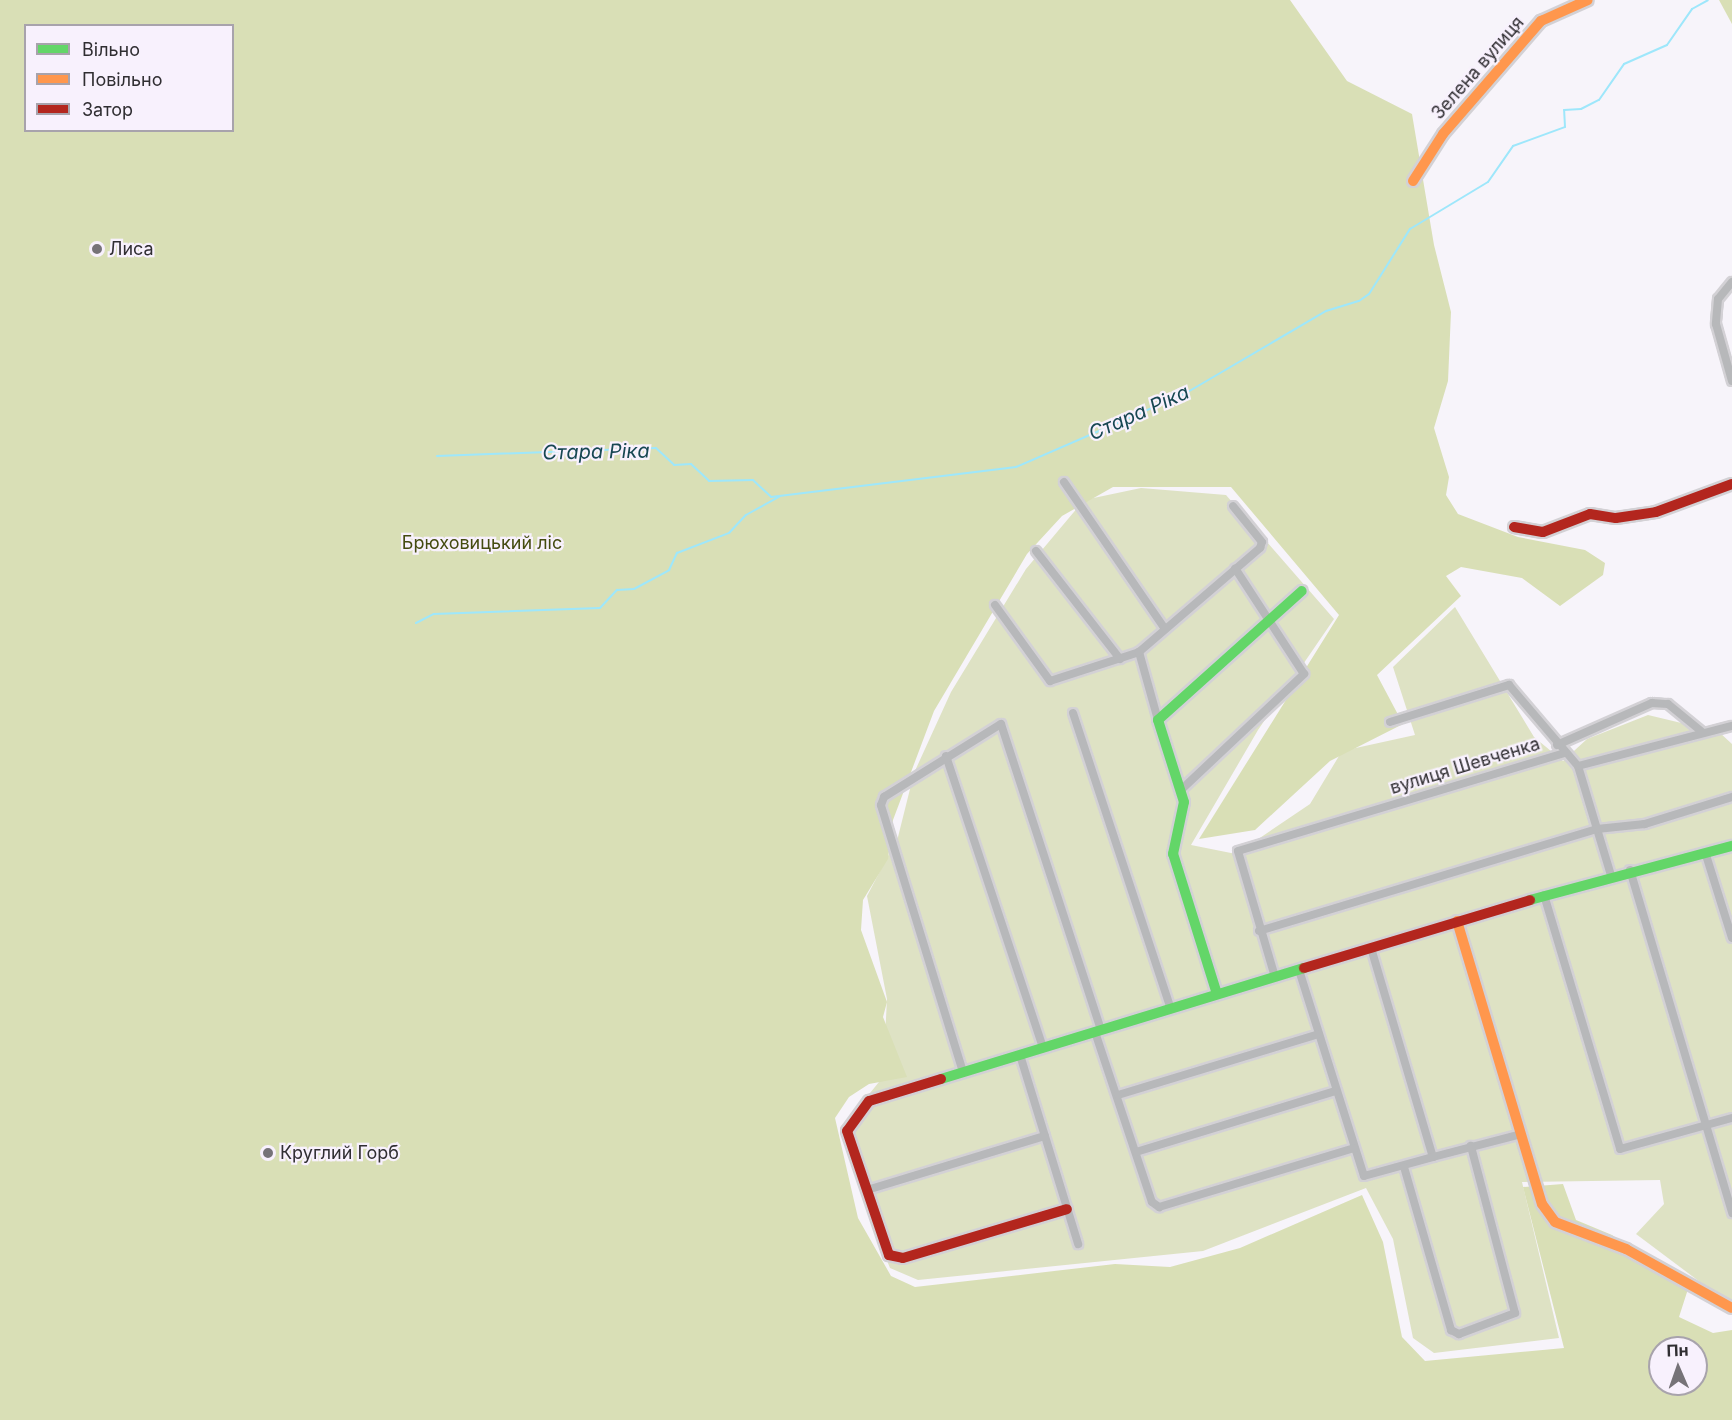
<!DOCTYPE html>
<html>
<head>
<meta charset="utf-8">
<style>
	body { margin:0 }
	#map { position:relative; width:1732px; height:1420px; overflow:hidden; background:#f7f4fa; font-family:Inter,sans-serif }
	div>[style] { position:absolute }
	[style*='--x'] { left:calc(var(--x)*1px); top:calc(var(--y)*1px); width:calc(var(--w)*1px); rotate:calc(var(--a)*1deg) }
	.green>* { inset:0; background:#dee2c4 }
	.forest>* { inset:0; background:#d9dfb6 }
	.stream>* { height:2px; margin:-1px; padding:0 1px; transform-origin:1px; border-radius:1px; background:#9ee7fb }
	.roads { filter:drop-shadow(2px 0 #d3d1d5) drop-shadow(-2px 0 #d3d1d5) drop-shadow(0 2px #d3d1d5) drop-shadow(0 -2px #d3d1d5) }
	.street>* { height:8px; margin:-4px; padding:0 4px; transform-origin:4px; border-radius:4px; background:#b7b8ba }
	.fast>* { height:10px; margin:-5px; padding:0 5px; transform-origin:5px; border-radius:5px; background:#63d668 }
	.slow>* { height:10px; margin:-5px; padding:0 5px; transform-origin:5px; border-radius:5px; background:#ff974d }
	.jam>* { height:10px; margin:-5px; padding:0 5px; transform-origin:5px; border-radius:5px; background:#b3261e }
	.dots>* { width:16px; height:16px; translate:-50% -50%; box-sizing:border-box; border:3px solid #f8f1fd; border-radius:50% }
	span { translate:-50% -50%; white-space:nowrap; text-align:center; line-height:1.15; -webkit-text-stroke:4.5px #f8f1fd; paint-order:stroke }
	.street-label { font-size:18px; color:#302e32 }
	.poi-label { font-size:18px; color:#302e32 }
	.left { translate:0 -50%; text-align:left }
	.park-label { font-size:18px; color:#444b10 }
	.water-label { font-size:20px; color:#174752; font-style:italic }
	.legend { position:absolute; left:24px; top:24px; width:210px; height:108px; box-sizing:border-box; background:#f8f1fd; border:2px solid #a8a3ac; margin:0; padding:8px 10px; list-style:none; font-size:18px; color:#302e32 }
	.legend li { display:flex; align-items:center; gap:12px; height:30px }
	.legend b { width:30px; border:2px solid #a8a3ac }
	.north { position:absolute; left:1648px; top:1336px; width:60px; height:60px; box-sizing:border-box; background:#f8f1fd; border:2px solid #a8a3ac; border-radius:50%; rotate:358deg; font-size:16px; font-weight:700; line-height:24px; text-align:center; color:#302e32 }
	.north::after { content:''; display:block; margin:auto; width:21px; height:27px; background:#767378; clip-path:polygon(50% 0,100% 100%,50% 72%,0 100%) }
</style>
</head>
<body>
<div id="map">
	<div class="green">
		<i style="clip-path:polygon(1141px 488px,1226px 495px,1334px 619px,1258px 730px,1191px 845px,1236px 854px,1310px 804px,1342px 751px,1415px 735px,1393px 667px,1455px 607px,1534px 737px,1563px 761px,1587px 739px,1648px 715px,1719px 732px,1732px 744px,1732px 1306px,1636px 1234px,1664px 1204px,1660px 1180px,1522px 1182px,1559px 1338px,1434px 1353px,1413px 1338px,1393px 1239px,1366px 1188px,1203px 1251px,918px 1280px,890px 1268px,868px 1214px,845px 1124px,883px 1077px,887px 999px,867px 896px,898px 837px,914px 773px,951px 692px,1026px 569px,1084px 500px)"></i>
	</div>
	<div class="forest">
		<i style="clip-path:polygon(evenodd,0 0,1290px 0,1347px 81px,1412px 114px,1434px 245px,1451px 312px,1448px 381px,1434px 428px,1449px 477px,1446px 495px,1458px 514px,1518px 537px,1585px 550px,1605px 563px,1603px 575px,1560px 606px,1522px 578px,1461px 567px,1446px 576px,1461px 596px,1377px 675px,1403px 724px,1330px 761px,1255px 830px,1199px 839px,1339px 615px,1231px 487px,1113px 487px,1062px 516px,1027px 554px,934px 711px,893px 820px,888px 859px,863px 900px,861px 930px,887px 1002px,883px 1017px,907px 1077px,869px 1084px,849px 1097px,835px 1118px,858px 1218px,891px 1276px,915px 1287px,1115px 1264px,1170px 1267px,1240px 1248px,1362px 1195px,1383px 1242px,1402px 1337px,1425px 1361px,1564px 1348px,1523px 1187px,1563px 1184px,1576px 1220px,1612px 1235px,1688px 1289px,1679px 1317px,1713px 1333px,1732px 1330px,1732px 1420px,0 1420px,0 0,26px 26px,232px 26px,232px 130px,26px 130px,26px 26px,0 0,1660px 1348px,1696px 1348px,1696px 1384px,1660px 1384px,1660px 1348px)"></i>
		<i style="clip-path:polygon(1719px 0,1732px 0,1732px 24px)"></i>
	</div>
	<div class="stream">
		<i style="--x:437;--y:456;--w:219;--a:-2.1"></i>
		<i style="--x:656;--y:448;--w:25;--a:43"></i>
		<i style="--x:674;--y:465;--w:17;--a:-3"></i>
		<i style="--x:691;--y:464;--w:25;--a:43"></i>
		<i style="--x:709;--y:481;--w:44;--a:-1.3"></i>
		<i style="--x:753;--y:480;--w:25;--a:43"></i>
		<i style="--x:771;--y:497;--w:247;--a:-7"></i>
		<i style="--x:1016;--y:467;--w:185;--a:-23.5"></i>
		<i style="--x:1186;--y:393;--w:162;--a:-30.4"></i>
		<i style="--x:1326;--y:311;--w:34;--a:-17"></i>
		<i style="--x:1359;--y:301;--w:12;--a:-35"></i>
		<i style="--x:1369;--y:294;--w:77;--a:-57.8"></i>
		<i style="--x:1410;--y:229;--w:91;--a:-31.1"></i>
		<i style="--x:1488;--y:182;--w:44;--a:-55.2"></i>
		<i style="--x:1513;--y:146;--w:55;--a:-20.1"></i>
		<i style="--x:1565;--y:127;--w:17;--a:-93"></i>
		<i style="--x:1564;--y:110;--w:17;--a:-3"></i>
		<i style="--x:1581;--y:109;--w:20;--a:-27"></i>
		<i style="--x:1599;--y:100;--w:44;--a:-55.2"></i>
		<i style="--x:1624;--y:64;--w:47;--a:-23.8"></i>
		<i style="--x:1667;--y:45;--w:44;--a:-55.2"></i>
		<i style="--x:1692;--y:9;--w:18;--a:-29"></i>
		<i style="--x:416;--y:623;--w:20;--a:-27"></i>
		<i style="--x:434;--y:614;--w:166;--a:-2.1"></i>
		<i style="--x:600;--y:608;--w:25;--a:-47"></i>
		<i style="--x:617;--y:590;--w:17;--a:-3"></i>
		<i style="--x:634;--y:589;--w:40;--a:-28"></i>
		<i style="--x:669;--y:570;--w:19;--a:-65"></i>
		<i style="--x:677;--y:553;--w:56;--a:-21"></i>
		<i style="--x:729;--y:533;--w:25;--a:-47"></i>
		<i style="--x:746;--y:515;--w:38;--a:-29"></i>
	</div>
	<div class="roads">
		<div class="street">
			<i style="--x:1732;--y:282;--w:22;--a:129"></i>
			<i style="--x:1718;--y:299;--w:25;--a:95"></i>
			<i style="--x:1716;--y:324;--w:59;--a:74.3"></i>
			<i style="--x:1064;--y:482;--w:178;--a:55.5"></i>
			<i style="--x:1036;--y:551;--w:137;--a:52.1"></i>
			<i style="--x:995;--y:605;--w:94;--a:54.1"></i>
			<i style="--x:1050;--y:681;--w:94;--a:-18"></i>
			<i style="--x:1073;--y:713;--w:312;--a:71.7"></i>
			<i style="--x:1158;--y:720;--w:71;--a:-105.6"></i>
			<i style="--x:1139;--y:652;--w:160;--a:-40.7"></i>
			<i style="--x:1260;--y:548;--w:6;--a:-72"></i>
			<i style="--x:1262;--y:542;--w:46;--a:-128.9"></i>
			<i style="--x:1390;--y:722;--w:125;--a:-17.3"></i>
			<i style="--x:1509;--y:685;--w:106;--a:49.6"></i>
			<i style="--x:1578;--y:766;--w:114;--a:73.2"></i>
			<i style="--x:1557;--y:745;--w:104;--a:-23.9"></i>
			<i style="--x:1652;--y:703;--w:16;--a:4"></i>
			<i style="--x:1668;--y:704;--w:43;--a:39.3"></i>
			<i style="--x:946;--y:756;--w:308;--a:71.6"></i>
			<i style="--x:1578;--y:766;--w:159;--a:-14.6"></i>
			<i style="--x:1182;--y:789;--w:168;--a:-43.3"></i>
			<i style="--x:1304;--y:674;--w:126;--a:-123.1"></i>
			<i style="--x:1706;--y:855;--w:87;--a:72.6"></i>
			<i style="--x:1630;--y:870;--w:358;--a:73.4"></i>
			<i style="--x:1544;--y:895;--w:265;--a:73.3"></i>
			<i style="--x:1620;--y:1149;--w:116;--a:-15.5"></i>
			<i style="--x:1259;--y:931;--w:353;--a:-16.8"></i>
			<i style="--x:1597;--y:829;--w:48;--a:-5.9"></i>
			<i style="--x:1645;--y:824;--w:91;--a:-17.2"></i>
			<i style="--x:1371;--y:948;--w:218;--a:73.5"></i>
			<i style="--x:1433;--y:1157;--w:91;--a:-14.6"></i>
			<i style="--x:1299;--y:970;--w:216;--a:72.5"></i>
			<i style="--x:1364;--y:1176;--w:72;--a:-15.4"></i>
			<i style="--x:1275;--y:977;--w:131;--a:-106.4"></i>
			<i style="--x:1238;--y:851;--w:341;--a:-16.7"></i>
			<i style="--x:1095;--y:1032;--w:179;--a:71.5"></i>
			<i style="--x:1152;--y:1202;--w:9;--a:36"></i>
			<i style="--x:1159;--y:1207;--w:204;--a:-16.8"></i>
			<i style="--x:1020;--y:1055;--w:198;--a:72.9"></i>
			<i style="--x:963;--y:1072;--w:279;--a:-107.1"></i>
			<i style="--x:881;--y:805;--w:9;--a:-69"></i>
			<i style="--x:884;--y:797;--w:138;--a:-32"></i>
			<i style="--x:1001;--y:724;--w:322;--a:71.9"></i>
			<i style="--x:1118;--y:1095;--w:210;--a:-16.9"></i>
			<i style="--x:1136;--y:1152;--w:209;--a:-17"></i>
			<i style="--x:1404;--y:1167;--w:170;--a:73.9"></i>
			<i style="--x:1451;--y:1330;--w:9;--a:27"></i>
			<i style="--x:1459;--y:1334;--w:60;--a:-20.6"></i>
			<i style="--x:1515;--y:1313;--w:173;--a:-104.8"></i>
			<i style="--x:867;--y:1190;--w:186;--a:-16.9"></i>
		</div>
		<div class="fast">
			<i style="--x:1530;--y:900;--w:209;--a:-15"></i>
			<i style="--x:1217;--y:994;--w:147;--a:-107.4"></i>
			<i style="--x:1173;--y:854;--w:53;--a:-78.1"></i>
			<i style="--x:1184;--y:802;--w:86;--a:-107.6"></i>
			<i style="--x:1158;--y:720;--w:193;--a:-41.9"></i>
			<i style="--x:941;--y:1079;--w:380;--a:-17"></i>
		</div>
		<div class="slow">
			<i style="--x:1413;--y:181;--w:56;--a:-57.4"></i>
			<i style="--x:1443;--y:134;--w:150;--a:-49.1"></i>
			<i style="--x:1541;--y:21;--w:51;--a:-24.1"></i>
			<i style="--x:1457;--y:921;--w:295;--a:73.3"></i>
			<i style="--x:1542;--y:1204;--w:22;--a:54"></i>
			<i style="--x:1555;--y:1222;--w:76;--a:20.8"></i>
			<i style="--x:1626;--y:1249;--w:121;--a:29.1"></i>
		</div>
		<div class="jam">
			<i style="--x:1514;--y:527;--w:29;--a:10"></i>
			<i style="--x:1543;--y:532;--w:50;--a:-21"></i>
			<i style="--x:1590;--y:514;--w:26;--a:9"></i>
			<i style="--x:1616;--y:518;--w:40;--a:-8.5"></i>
			<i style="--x:1656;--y:512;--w:81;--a:-20.2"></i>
			<i style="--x:1304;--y:968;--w:236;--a:-16.7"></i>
			<i style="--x:941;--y:1079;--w:75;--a:163"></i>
			<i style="--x:869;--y:1101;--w:37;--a:126"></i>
			<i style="--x:847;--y:1131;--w:131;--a:71.3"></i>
			<i style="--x:889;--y:1255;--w:14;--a:12"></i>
			<i style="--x:903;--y:1258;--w:171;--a:-16.6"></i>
		</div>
	</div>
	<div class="dots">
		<i style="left:97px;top:249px;background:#767378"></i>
		<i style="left:268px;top:1153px;background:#767378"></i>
	</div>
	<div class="street-label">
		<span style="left:1478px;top:68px;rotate:-49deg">Зелена вулиця</span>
		<span style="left:1465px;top:766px;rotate:-17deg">вулиця Шевченка</span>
	</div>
	<div class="poi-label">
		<span class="left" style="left:109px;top:249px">Лиса</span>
		<span class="left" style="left:280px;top:1153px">Круглий Горб</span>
	</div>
	<div class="park-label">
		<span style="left:482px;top:543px">Брюховицький ліс</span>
	</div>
	<div class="water-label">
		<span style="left:1139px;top:413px;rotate:-24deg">Стара Ріка</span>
		<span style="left:596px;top:452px;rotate:-1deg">Стара Ріка</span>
	</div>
	<ul class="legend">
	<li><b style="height:8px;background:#63d668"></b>Вільно</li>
	<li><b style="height:8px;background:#ff974d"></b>Повільно</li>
	<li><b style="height:8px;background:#b3261e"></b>Затор</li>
	</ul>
	<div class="north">Пн</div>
</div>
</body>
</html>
